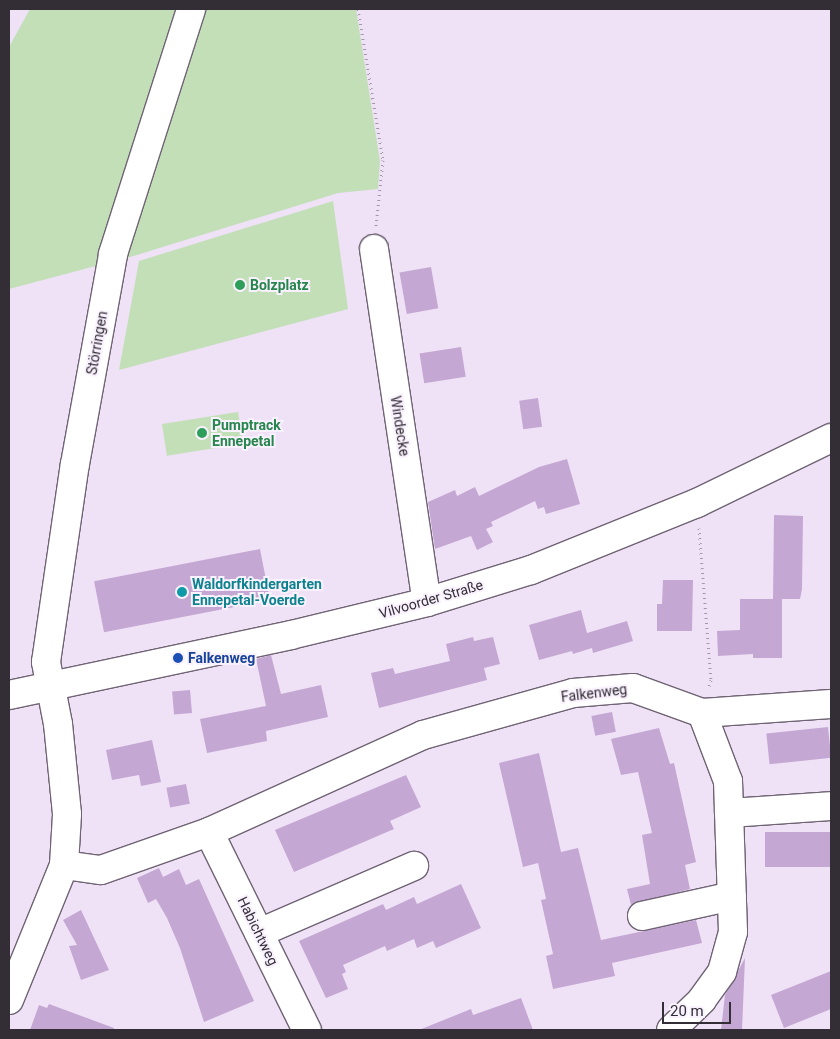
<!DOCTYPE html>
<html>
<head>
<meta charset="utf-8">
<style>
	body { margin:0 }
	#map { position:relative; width:840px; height:1039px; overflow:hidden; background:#efe2f6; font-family:Roboto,sans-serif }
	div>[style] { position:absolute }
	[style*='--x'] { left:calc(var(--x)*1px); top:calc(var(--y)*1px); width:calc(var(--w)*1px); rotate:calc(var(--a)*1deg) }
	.green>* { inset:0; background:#c2dfb8; transform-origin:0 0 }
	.building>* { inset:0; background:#c5a7d3; transform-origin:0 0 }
	.path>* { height:3px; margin-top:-1.5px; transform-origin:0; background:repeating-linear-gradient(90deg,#a298a7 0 1px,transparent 0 5px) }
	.roads { filter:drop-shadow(1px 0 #6f6374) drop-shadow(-1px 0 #6f6374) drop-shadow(0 1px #6f6374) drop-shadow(0 -1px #6f6374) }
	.minor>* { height:28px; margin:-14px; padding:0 14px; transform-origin:14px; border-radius:14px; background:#fff }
	.dots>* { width:14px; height:14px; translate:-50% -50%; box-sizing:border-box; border:2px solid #f9f1fd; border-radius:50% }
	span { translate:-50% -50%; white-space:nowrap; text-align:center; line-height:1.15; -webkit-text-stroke:4px #f9f1fd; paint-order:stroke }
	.leisure-label { font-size:14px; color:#27864d; font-weight:700 }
	.left { translate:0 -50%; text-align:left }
	.street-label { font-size:14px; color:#332e36 }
	.culture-label { font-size:14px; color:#0d838f; font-weight:700 }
	.transit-label { font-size:14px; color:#164399; font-weight:700 }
	.frame { position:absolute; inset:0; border:10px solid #332e36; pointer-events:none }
	.scale { position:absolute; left:662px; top:1002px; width:69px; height:22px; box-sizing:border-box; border:2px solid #332e36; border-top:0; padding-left:6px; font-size:15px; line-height:18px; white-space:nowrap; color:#332e36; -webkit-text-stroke:4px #f9f1fd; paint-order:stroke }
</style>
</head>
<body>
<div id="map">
	<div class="green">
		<i style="clip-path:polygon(30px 9px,188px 9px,107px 263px,9px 289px,9px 47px)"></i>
		<i style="clip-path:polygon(196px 9px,356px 9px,380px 161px,378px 189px,338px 193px,114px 262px)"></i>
		<i style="clip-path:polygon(333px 201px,348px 309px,119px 370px,139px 261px)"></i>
		<i style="left:238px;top:412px;width:32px;height:77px;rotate:81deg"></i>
	</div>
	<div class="building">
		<i style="left:431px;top:267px;width:42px;height:32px;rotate:80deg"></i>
		<i style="left:461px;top:347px;width:30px;height:42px;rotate:81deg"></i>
		<i style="left:538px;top:398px;width:29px;height:19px;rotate:82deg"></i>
		<i style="clip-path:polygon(567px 459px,580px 504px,546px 514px,544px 507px,538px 509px,535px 501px,491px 522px,493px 526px,486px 529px,493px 542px,477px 550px,471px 536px,435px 549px,428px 502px,455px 490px,457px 496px,475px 487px,479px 496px,539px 467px)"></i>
		<i style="clip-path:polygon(774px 515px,803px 516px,802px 589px,800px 599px,782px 599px,782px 658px,753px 658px,753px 654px,718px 656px,717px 631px,740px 630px,740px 599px,773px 599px)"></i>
		<i style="left:260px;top:549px;width:52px;height:169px;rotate:79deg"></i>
		<i style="clip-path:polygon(663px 580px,693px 580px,692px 631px,657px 631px,657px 604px,662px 604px)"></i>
		<i style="clip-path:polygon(581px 610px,587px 633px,627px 621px,633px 641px,593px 653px,592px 648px,573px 654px,572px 651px,539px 660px,529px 625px)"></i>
		<i style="clip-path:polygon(473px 637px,474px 641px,493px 637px,500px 664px,484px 668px,487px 680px,379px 708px,371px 673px,393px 668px,395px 674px,450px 661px,446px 644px)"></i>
		<i style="clip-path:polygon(271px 655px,281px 694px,321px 685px,328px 717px,266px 731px,267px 741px,207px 753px,200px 719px,266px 706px,256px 659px)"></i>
		<i style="left:190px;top:690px;width:23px;height:18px;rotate:85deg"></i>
		<i style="left:612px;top:712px;width:20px;height:21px;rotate:79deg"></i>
		<i style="left:828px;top:727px;width:31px;height:62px;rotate:84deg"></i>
		<i style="clip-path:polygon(659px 728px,670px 764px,674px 763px,696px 862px,685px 865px,690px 889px,631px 905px,627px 889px,650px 884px,642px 835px,652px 833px,638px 772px,621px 775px,611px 739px)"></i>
		<i style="clip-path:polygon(152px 740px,161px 782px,141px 786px,139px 775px,112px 780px,106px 750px)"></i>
		<i style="clip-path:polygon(539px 753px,561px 852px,578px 848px,601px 940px,696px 920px,702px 943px,612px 963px,615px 976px,553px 989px,546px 956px,553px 954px,541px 900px,546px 899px,538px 863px,523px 867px,499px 763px)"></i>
		<i style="clip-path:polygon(406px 775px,421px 807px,390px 821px,394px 829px,294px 872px,275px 830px)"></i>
		<i style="left:186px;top:784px;width:20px;height:20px;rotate:79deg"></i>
		<i style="left:831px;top:832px;width:35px;height:66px;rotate:90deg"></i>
		<i style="clip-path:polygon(159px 868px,163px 877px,179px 869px,186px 885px,199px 879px,254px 1001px,204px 1022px,180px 948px,167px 918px,156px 899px,148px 903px,137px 878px)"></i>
		<i style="clip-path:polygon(461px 884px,481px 928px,436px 948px,433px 941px,417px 948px,414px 939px,387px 951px,385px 946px,343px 965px,346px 972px,342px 974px,348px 989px,326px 998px,299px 941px,383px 904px,386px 910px,414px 897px,417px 904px)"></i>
		<i style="clip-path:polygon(81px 910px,109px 970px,81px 980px,69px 946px,77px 945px,63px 920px)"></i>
		<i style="clip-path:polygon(745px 958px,742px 1030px,721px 1030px,725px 995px)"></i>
		<i style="clip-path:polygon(831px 971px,831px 1009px,784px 1028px,771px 995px)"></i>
		<i style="clip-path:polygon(521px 998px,533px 1030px,419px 1030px,471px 1009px,473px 1015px)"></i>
		<i style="clip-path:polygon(49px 1004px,114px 1028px,114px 1030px,30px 1030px,39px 1005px,47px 1008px)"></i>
	</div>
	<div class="path">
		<i style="--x:358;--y:9;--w:153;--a:80.6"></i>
		<i style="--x:383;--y:160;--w:66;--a:96.1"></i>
		<i style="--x:699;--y:528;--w:152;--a:85.5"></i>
		<i style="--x:711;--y:680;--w:9;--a:108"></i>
	</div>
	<div class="roads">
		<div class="minor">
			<i style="--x:374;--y:249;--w:357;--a:81.5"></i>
			<i style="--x:9;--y:695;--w:288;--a:-12"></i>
			<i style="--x:291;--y:635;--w:140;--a:-13.6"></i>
			<i style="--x:427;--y:602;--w:109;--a:-17.1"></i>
			<i style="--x:531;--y:570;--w:179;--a:-22"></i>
			<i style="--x:697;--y:503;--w:149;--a:-25.9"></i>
			<i style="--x:702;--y:713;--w:129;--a:-4"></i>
			<i style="--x:729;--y:813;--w:102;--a:-3.9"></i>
			<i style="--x:209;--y:832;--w:221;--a:63.7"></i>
			<i style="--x:64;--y:865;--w:37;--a:8"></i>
			<i style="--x:101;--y:870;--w:114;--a:-19.4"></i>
			<i style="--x:209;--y:832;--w:235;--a:-24.4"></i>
			<i style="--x:423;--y:735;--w:156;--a:-15.6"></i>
			<i style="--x:573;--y:693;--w:60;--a:-4.8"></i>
			<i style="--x:633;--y:688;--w:73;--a:19.9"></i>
			<i style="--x:702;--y:713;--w:73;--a:69.1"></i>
			<i style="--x:728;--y:781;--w:151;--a:88.1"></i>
			<i style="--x:733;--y:932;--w:41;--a:105.4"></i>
			<i style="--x:722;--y:972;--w:34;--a:126"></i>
			<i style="--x:702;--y:1000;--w:43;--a:135.9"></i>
			<i style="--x:642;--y:916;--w:92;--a:-12.5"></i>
			<i style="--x:259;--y:933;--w:169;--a:-23.4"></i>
			<i style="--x:9;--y:1000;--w:146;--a:-67.8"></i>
			<i style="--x:64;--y:865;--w:51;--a:-86.6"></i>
			<i style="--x:67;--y:814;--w:90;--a:-95.7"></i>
			<i style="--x:58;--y:724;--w:63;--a:-101"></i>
			<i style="--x:46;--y:662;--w:200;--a:-81.7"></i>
			<i style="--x:75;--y:464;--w:213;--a:-79.7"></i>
			<i style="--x:113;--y:254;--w:257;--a:-72.3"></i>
		</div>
	</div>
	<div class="dots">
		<i style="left:240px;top:285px;background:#2e9e5b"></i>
		<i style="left:202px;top:433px;background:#2e9e5b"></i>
		<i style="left:182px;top:592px;background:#0f9aa8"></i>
		<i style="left:178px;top:658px;background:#1a4fb4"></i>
	</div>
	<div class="leisure-label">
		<span class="left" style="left:250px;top:285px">Bolzplatz</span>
		<span class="left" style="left:212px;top:433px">Pumptrack<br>Ennepetal</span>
	</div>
	<div class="street-label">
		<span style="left:97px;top:343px;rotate:-80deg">Störringen</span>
		<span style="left:400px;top:426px;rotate:81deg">Windecke</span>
		<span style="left:431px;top:599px;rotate:-16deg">Vilvoorder Straße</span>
		<span style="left:594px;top:693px;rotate:-7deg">Falkenweg</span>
		<span style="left:258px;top:931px;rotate:64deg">Habichtweg</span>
	</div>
	<div class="culture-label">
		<span class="left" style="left:192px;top:592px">Waldorfkindergarten<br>Ennepetal-Voerde</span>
	</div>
	<div class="transit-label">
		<span class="left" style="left:188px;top:658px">Falkenweg</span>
	</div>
	<div class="frame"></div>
	<div class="scale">20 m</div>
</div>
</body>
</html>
